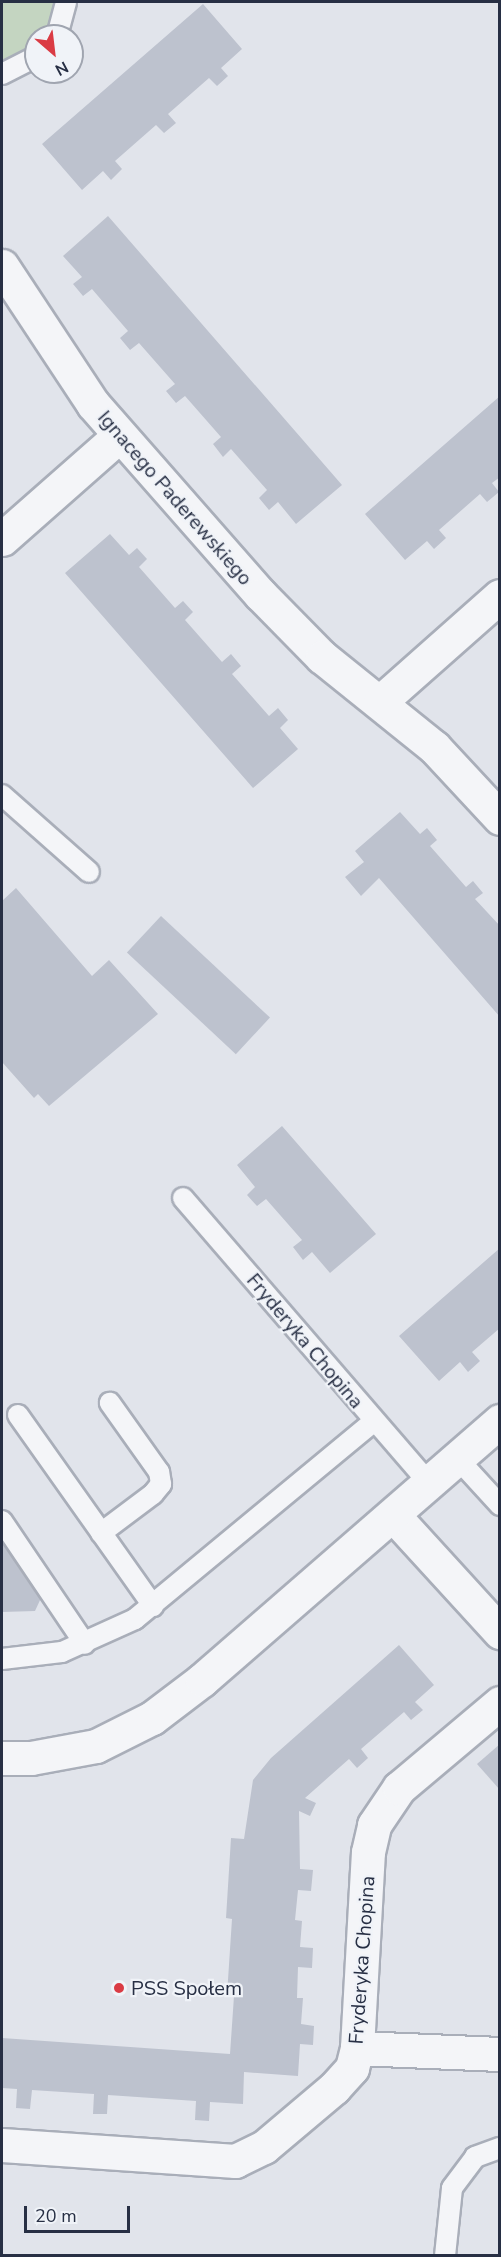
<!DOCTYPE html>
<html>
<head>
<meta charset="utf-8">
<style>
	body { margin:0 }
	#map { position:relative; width:501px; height:2257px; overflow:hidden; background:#e1e4eb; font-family:"Nunito Sans",sans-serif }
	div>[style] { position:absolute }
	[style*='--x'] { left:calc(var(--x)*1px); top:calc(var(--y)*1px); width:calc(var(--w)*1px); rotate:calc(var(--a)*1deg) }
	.green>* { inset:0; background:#c4d5c1 }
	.building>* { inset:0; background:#bdc2ce; transform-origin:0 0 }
	.roads { filter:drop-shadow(2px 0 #a9aeb9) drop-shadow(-2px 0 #a9aeb9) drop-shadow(0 2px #a9aeb9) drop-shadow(0 -2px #a9aeb9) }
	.service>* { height:20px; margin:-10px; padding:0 10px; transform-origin:10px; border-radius:10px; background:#f4f5f8 }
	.minor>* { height:33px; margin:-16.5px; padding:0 16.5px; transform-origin:16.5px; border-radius:16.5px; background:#f4f5f8 }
	.dots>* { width:16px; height:16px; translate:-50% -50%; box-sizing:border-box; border:3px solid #f0f3f8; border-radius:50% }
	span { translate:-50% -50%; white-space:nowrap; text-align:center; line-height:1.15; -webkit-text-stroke:4.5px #f0f3f8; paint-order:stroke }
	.street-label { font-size:20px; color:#272f44 }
	.poi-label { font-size:20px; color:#272f44 }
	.left { translate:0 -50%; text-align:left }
	.frame { position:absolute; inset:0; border:3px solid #272f44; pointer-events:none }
	.north { position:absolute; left:24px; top:24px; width:60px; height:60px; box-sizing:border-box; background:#f0f3f8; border:2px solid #a0a5b0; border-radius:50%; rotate:152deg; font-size:16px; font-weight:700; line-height:24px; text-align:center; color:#272f44 }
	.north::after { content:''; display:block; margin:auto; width:21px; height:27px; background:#da3b44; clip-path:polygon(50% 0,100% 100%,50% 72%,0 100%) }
	.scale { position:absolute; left:24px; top:2206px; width:106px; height:27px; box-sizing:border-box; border:3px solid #272f44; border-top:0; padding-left:8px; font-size:18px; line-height:21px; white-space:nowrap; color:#272f44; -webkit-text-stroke:4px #f0f3f8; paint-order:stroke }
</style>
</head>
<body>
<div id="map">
	<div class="green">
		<i style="clip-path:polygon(2px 2px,54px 2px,50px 26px,44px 36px,36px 36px,32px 50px,10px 61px,2px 59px)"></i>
	</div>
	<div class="building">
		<i style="clip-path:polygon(203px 4px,242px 49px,221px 68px,228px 76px,217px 86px,209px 78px,168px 114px,176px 123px,164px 133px,156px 125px,115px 161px,122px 169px,111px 180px,103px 171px,82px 190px,42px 144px)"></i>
		<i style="clip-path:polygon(108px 216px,342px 485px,296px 524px,278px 502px,269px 510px,259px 498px,267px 490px,231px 449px,223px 457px,213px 444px,221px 437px,185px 396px,176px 403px,166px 391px,175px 384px,139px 343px,130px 350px,120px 338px,128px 331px,92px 289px,83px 296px,73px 284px,82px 277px,63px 256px)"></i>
		<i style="clip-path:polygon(500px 396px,500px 477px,492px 483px,499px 492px,487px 502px,480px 494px,439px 530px,446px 538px,434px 549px,427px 541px,405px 560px,365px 514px)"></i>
		<i style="clip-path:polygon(110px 534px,129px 555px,137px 548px,147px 559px,139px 567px,175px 608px,183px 601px,193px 612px,185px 620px,222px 662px,231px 654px,241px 666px,232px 674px,269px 716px,278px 708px,288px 720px,280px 728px,298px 749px,253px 788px,65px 573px)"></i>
		<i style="clip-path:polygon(400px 812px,420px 834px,427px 828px,437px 840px,430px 846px,466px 887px,473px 881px,483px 893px,475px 899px,500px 926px,500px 1017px,379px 878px,361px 896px,345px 877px,364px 862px,355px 851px)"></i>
		<i style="clip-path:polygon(16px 888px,92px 976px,109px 960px,158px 1014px,49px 1106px,38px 1094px,34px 1098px,2px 1062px,2px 901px)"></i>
		<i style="left:161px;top:916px;width:149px;height:50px;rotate:43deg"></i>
		<i style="clip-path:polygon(282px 1126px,376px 1234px,330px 1273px,312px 1252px,303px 1260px,293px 1247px,302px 1240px,266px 1199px,257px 1206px,247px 1195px,255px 1187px,237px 1165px)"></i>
		<i style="clip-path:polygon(500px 1248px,500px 1328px,472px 1352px,480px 1361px,468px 1372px,460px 1362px,439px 1381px,399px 1336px)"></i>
		<i style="clip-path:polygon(2px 1542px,41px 1598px,35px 1611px,2px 1612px)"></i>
		<i style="clip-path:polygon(399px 1645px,434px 1685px,415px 1702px,423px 1710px,411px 1720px,404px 1712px,361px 1749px,368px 1758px,357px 1768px,349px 1759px,305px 1798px,316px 1803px,310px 1816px,299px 1811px,300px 1869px,313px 1870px,311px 1891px,298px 1890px,295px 1920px,302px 1921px,300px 1947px,313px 1948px,312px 1968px,298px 1967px,297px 1998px,303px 1998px,301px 2024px,314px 2026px,313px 2045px,300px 2044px,298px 2076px,244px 2072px,243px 2104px,210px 2102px,209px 2121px,195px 2120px,196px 2101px,108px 2095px,107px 2114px,93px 2114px,94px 2094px,32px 2090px,30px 2109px,16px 2108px,17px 2089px,2px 2088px,2px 2038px,230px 2054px,234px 1996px,227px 1995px,232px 1919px,226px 1918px,231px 1838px,244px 1839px,253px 1780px,271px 1758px)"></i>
		<i style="clip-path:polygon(500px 1744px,500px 1790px,477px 1764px)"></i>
	</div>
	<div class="roads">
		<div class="service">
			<i style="--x:57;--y:36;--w:35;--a:-75"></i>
			<i style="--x:2;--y:74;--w:38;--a:-27"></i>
			<i style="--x:2;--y:795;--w:116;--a:41.5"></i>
			<i style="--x:183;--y:1198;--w:376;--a:49.2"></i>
			<i style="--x:18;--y:1415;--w:234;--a:54.7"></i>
			<i style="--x:457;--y:1458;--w:64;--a:47.5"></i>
			<i style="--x:2;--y:1521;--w:148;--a:56"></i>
			<i style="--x:101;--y:1533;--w:65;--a:-36.9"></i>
			<i style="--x:153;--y:1494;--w:13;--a:-51"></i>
			<i style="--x:161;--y:1484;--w:12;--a:-99"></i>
			<i style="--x:159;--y:1472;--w:85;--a:-125.4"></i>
			<i style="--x:2;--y:1659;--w:60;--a:-6.7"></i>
			<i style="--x:62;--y:1652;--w:80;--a:-24.3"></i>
			<i style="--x:135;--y:1619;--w:309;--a:-39.6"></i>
			<i style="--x:445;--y:2256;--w:68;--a:-84.1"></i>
			<i style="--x:452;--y:2188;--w:39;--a:-53"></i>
			<i style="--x:475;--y:2157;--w:27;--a:-20"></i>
		</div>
		<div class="minor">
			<i style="--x:2;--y:266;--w:165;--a:56.6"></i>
			<i style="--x:93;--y:404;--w:254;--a:48.7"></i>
			<i style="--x:261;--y:595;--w:87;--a:45.5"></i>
			<i style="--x:322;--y:657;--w:144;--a:38.8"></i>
			<i style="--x:434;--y:747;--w:97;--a:47.1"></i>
			<i style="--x:2;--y:539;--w:156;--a:-41.4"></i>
			<i style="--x:380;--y:702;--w:160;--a:-41.5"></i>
			<i style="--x:393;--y:1515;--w:159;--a:47.6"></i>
			<i style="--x:2;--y:1758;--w:29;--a:0"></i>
			<i style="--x:31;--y:1758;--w:66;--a:-10.5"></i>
			<i style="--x:96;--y:1746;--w:63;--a:-26.6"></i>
			<i style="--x:152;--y:1718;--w:63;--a:-37.2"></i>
			<i style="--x:202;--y:1680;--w:395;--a:-41"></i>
			<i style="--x:357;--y:2048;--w:143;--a:2.4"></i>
			<i style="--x:2;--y:2145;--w:234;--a:3.9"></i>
			<i style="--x:235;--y:2161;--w:32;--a:-26"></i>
			<i style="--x:264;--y:2147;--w:92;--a:-40.1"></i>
			<i style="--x:334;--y:2088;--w:27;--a:-48"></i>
			<i style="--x:352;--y:2068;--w:21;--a:-76"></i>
			<i style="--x:357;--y:2048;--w:196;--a:-86.8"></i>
			<i style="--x:368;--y:1852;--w:28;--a:-77"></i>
			<i style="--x:374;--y:1825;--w:45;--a:-56"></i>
			<i style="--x:399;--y:1788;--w:132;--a:-40.1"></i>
		</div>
	</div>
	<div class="dots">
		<i style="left:119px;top:1988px;background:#da3b44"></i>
	</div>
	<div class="street-label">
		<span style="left:175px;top:498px;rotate:49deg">Ignacego Paderewskiego</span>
		<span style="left:305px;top:1341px;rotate:50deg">Fryderyka Chopina</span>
		<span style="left:362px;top:1960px;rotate:-86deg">Fryderyka Chopina</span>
	</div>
	<div class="poi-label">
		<span class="left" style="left:131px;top:1988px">PSS Społem</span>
	</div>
	<div class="frame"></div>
	<div class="north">N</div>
	<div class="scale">20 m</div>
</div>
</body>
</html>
